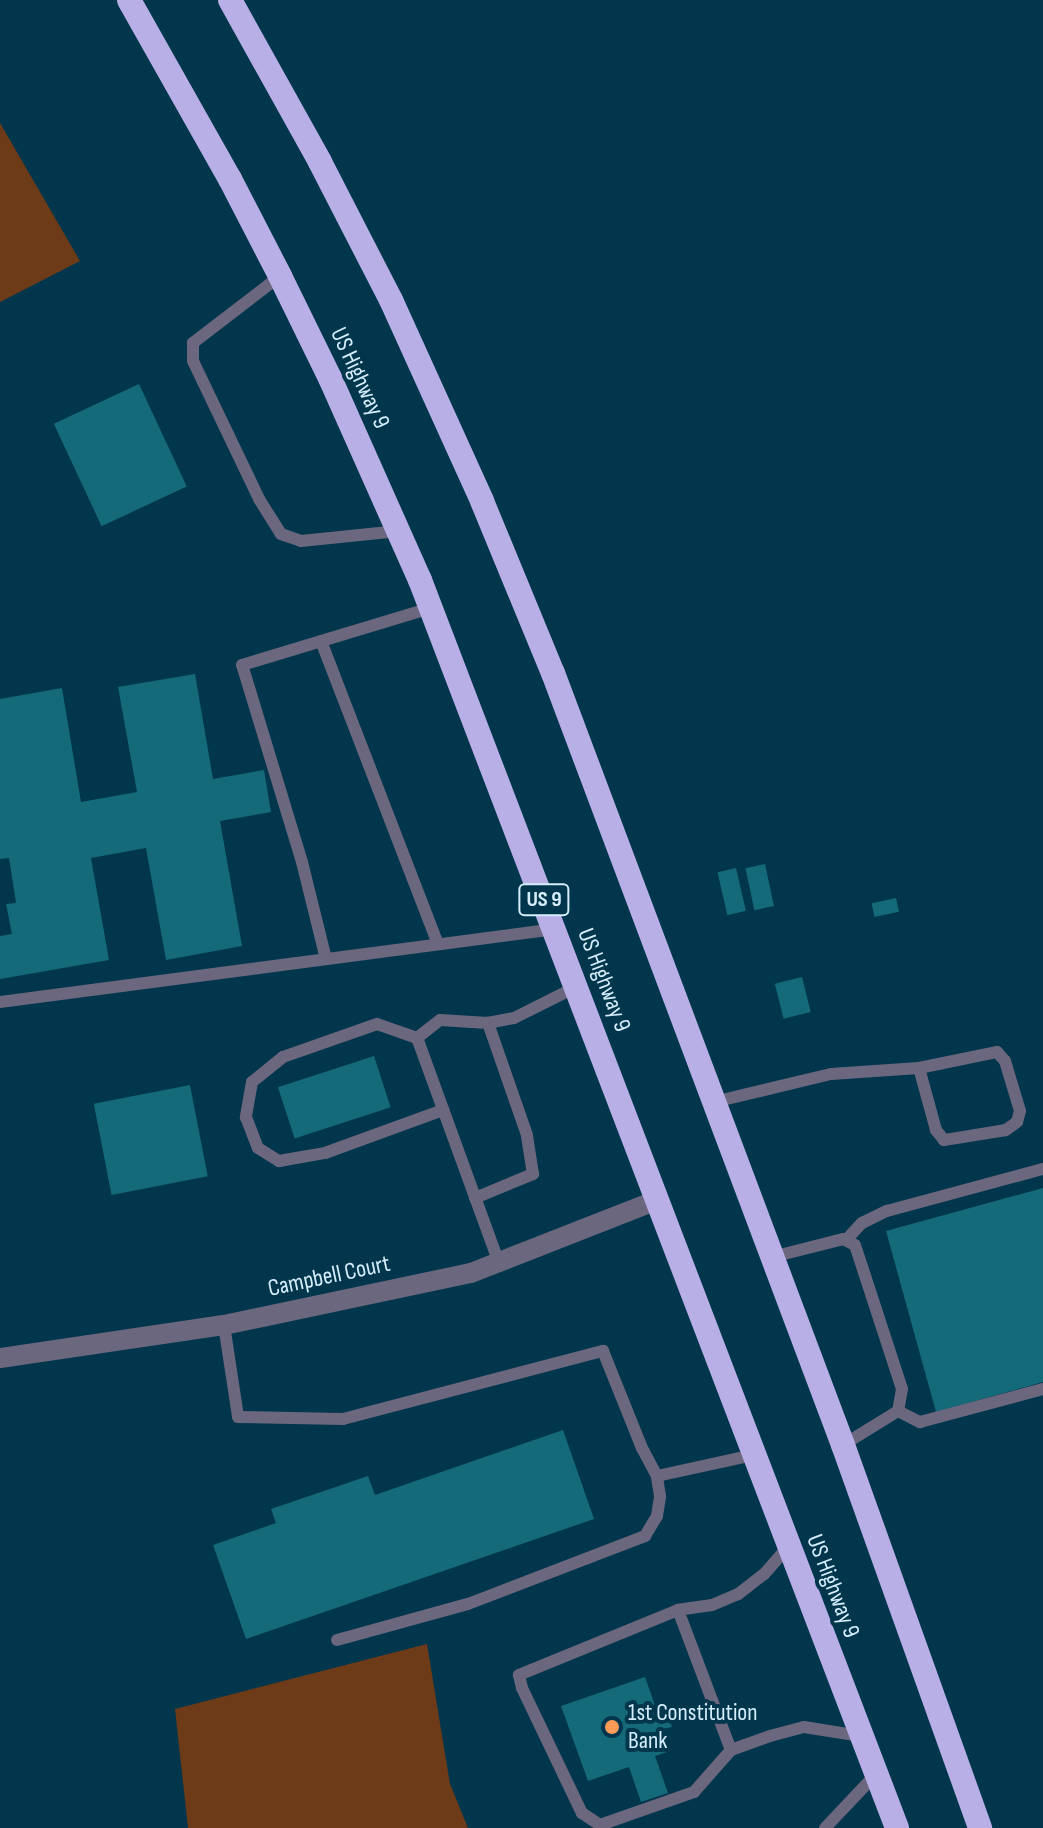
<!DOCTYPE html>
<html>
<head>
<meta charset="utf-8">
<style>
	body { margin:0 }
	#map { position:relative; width:1043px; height:1828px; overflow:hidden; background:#02364c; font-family:"Sofia Sans Condensed",sans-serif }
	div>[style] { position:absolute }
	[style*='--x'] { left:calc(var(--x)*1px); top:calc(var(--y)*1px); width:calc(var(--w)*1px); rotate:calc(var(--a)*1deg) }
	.green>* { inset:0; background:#6d3b18 }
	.building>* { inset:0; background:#156a79; transform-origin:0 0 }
	.lane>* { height:12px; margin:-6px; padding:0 6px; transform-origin:6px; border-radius:6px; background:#6b677e }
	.street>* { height:20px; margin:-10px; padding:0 10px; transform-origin:10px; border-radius:10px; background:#6b677e }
	.highway>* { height:24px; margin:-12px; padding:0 12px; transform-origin:12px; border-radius:12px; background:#b9afe7 }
	.dots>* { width:22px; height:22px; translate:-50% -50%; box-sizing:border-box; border:4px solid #02364c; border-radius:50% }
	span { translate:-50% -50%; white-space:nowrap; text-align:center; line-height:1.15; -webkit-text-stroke:8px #02364c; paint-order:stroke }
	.shield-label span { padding:2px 6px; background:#02364c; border:2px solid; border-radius:6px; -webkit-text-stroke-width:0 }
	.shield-label { font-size:22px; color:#d6eefc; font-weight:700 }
	.street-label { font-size:24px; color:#d6eefc }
	.poi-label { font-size:24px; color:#d6eefc }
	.left { translate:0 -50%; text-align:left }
</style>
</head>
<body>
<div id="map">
	<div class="green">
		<i style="clip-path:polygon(0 123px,80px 261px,0 302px)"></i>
		<i style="clip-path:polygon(427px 1644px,450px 1784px,468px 1828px,188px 1828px,175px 1709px)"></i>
	</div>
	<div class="building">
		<i style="left:139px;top:384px;width:113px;height:94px;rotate:65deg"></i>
		<i style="clip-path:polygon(195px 674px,213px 779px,264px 770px,271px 812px,220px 821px,242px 946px,166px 960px,146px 848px,91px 858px,109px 960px,0 979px,0 936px,12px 934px,6px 904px,16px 903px,9px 858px,0 859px,0 699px,62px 688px,81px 802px,137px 792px,118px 687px)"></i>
		<i style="left:765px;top:864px;width:43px;height:20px;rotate:78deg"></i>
		<i style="left:736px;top:868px;width:44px;height:19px;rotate:77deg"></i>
		<i style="left:896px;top:898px;width:14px;height:25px;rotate:78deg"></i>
		<i style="left:802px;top:977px;width:36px;height:28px;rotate:76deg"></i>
		<i style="left:374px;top:1056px;width:54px;height:101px;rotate:72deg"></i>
		<i style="left:190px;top:1085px;width:93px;height:98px;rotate:79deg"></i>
		<i style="clip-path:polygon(1043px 1188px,1043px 1382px,936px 1412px,886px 1231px)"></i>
		<i style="clip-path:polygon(563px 1430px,594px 1519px,246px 1639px,213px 1545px,276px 1523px,271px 1509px,368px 1476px,375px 1495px)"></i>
		<i style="clip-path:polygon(645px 1677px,657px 1711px,665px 1708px,672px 1727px,662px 1729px,670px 1751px,655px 1756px,668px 1793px,641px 1802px,629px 1767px,588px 1781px,561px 1706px)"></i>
	</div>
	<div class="lane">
		<i style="--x:280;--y:276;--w:110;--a:142.4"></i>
		<i style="--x:193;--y:343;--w:18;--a:90"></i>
		<i style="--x:193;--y:361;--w:153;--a:64.4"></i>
		<i style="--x:259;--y:499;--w:41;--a:57.8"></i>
		<i style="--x:281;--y:534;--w:21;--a:19"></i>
		<i style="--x:301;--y:541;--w:98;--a:-5.9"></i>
		<i style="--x:321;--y:641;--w:325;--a:68.9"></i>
		<i style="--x:326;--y:959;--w:100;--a:-103.9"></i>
		<i style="--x:302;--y:862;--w:206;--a:-106.9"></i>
		<i style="--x:242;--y:665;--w:197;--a:-16.8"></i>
		<i style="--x:0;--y:1002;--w:560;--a:-7.49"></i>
		<i style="--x:417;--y:1038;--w:42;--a:-160.7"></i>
		<i style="--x:377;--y:1024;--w:100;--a:160.7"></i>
		<i style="--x:283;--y:1057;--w:40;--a:141"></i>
		<i style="--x:252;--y:1082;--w:36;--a:100"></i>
		<i style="--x:246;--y:1117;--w:33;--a:69"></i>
		<i style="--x:258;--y:1148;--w:25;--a:32"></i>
		<i style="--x:279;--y:1161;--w:47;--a:-9.9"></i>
		<i style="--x:325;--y:1153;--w:126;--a:-20"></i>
		<i style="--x:714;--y:1102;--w:120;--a:-13.5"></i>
		<i style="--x:831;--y:1074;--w:88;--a:-3.9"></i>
		<i style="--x:919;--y:1068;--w:80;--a:-11.6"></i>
		<i style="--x:997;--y:1052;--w:12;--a:48"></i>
		<i style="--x:1005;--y:1061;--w:52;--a:73.3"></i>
		<i style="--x:1020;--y:1111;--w:11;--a:105"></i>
		<i style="--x:1017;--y:1122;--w:14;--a:144"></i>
		<i style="--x:1006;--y:1130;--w:63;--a:170.8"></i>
		<i style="--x:944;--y:1140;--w:13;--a:-129"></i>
		<i style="--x:936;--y:1130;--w:64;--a:-105.3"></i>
		<i style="--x:475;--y:1198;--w:63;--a:-22.5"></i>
		<i style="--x:533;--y:1174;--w:39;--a:-99"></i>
		<i style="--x:527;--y:1135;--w:119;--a:-109.2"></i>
		<i style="--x:846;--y:1240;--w:23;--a:-47"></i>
		<i style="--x:862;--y:1223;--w:28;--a:-26"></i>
		<i style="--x:887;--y:1211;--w:162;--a:-15.1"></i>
		<i style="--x:772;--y:1257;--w:73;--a:-14.2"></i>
		<i style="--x:843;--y:1239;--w:13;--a:27"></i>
		<i style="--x:855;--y:1245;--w:151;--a:71.9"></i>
		<i style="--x:902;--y:1389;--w:22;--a:100"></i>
		<i style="--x:898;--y:1411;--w:65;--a:148.3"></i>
		<i style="--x:499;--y:1263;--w:239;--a:-110"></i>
		<i style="--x:417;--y:1038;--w:29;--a:-38"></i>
		<i style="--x:440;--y:1020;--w:48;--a:3.6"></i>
		<i style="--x:488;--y:1023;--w:26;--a:-11"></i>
		<i style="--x:514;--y:1018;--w:69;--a:-26.6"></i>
		<i style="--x:224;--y:1325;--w:93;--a:81.3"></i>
		<i style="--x:238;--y:1417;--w:105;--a:1.1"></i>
		<i style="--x:343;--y:1419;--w:269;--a:-14.7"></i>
		<i style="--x:603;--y:1351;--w:105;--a:68.1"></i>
		<i style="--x:642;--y:1448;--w:32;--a:62"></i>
		<i style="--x:657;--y:1476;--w:98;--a:-12.3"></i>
		<i style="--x:898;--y:1411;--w:25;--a:27"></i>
		<i style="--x:920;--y:1422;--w:127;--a:-15"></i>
		<i style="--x:787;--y:1548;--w:35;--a:131"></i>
		<i style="--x:764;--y:1574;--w:33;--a:142"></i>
		<i style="--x:738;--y:1594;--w:28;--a:157"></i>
		<i style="--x:712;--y:1605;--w:34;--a:172"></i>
		<i style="--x:678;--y:1610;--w:172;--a:157.8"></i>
		<i style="--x:519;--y:1675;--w:13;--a:77"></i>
		<i style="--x:522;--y:1688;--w:139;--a:64.4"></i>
		<i style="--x:582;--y:1813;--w:22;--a:34"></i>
		<i style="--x:600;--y:1825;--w:100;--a:-19.3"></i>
		<i style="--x:694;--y:1792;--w:56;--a:-48.6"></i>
		<i style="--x:731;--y:1750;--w:41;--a:-19.7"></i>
		<i style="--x:770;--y:1736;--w:35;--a:-15"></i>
		<i style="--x:804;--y:1727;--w:58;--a:9"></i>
		<i style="--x:678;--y:1610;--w:150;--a:69.3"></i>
		<i style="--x:337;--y:1640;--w:136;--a:-15.4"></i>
		<i style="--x:468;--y:1604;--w:190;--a:-21"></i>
		<i style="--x:645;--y:1536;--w:23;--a:-59"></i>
		<i style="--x:657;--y:1516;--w:20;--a:-81"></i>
		<i style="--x:660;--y:1496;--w:20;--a:-99"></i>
		<i style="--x:825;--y:1828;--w:76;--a:-46.6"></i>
	</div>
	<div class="street">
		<i style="--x:0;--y:1358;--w:226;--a:-8.4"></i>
		<i style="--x:224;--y:1325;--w:252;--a:-11.9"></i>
		<i style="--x:471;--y:1273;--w:200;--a:-21.4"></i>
	</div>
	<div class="highway">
		<i style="--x:129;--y:0;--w:206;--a:60.6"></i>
		<i style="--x:230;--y:179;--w:109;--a:62.7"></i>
		<i style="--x:280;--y:276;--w:114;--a:63.9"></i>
		<i style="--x:330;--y:378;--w:221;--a:66"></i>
		<i style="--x:420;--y:580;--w:1336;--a:69.08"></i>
		<i style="--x:230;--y:0;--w:185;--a:60.9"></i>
		<i style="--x:320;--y:162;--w:155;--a:62.8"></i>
		<i style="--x:391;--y:300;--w:221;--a:65.6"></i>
		<i style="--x:482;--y:501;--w:186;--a:67.6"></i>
		<i style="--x:553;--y:673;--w:825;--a:69.41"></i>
		<i style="--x:843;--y:1445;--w:407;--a:70.3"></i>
	</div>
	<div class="dots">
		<i style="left:612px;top:1727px;background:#fe9b59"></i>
	</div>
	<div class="shield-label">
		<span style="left:544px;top:900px">US 9</span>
	</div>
	<div class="street-label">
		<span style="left:360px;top:378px;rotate:65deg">US Highway 9</span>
		<span style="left:604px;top:980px;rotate:69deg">US Highway 9</span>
		<span style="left:329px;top:1276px;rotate:-12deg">Campbell Court</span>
		<span style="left:833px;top:1586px;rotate:69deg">US Highway 9</span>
	</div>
	<div class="poi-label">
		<span class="left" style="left:628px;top:1727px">1st Constitution<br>Bank</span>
	</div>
</div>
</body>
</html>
